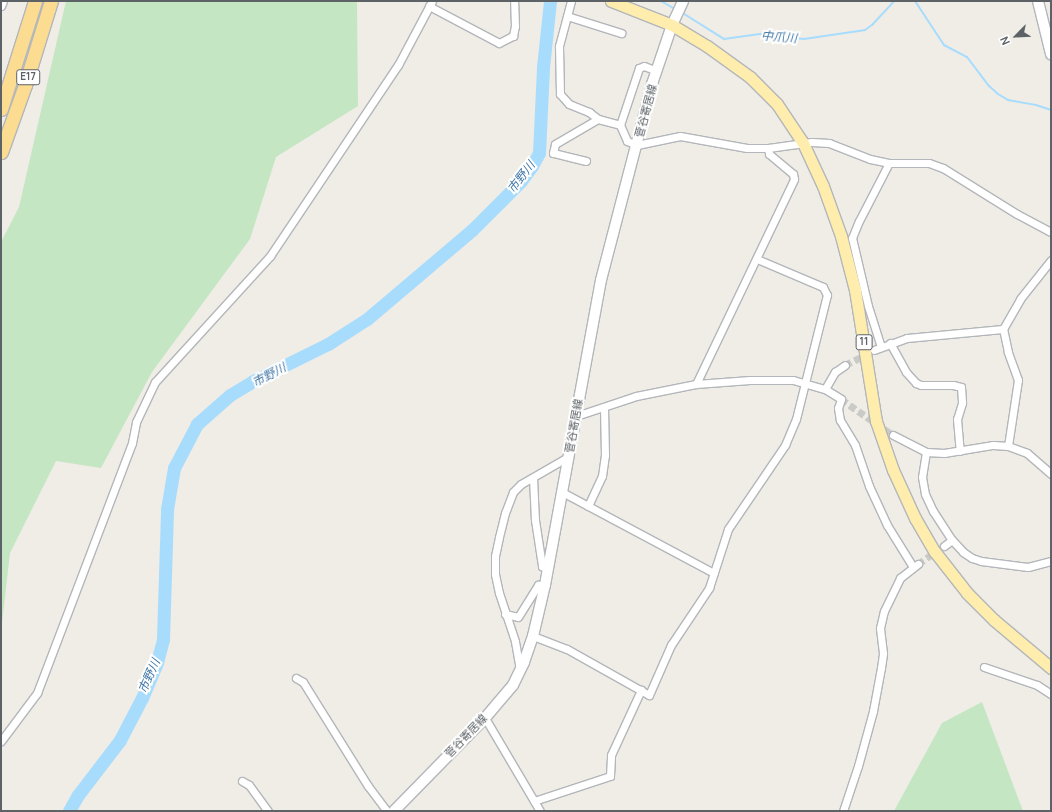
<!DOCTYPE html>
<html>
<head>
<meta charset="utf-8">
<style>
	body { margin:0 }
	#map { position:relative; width:1052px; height:812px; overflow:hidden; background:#efede6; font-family:Manrope,"Noto Sans JP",sans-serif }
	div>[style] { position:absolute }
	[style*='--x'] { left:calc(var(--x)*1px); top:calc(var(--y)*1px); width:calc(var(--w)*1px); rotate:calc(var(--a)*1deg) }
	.green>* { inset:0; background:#c4e6c3 }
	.stream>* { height:2px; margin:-1px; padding:0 1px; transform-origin:1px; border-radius:1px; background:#a8dcfd }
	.river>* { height:13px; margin:-6.5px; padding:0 6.5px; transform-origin:6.5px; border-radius:6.5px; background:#a8dcfd }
	.street-tunnel>* { height:7px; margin-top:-3.5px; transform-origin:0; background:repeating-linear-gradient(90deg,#cacac6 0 7px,transparent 0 10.5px) }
	.roads { filter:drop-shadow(1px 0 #b3b6ba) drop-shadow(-1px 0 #b3b6ba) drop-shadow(0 1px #b3b6ba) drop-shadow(0 -1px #b3b6ba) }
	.street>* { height:7px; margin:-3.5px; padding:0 3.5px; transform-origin:3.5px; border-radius:3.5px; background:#fff }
	.secondary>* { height:10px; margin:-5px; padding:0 5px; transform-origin:5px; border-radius:5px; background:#fff }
	.primary>* { height:11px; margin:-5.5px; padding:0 5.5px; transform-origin:5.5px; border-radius:5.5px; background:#feedad }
	.highway>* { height:13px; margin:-6.5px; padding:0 6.5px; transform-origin:6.5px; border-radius:6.5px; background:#fbdc91 }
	span { translate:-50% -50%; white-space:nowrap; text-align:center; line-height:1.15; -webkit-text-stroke:4px #fff; paint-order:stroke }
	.shield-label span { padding:1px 3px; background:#fff; border:1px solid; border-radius:3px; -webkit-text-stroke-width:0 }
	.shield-label { font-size:10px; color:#5d6266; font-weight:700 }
	.street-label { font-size:11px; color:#5d6266 }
	.water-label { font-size:12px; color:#4177a7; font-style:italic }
	.frame { position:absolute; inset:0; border:2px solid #5d6266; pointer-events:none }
	.north { position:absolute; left:996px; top:16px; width:40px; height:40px; -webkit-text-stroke:3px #fff; paint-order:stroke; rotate:246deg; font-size:11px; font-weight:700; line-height:16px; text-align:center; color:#5d6266 }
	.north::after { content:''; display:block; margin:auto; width:14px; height:18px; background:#5d6266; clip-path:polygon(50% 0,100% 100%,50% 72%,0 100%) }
</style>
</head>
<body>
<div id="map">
	<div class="green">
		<i style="clip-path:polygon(66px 1px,357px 1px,358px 106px,276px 157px,250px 239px,152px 372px,101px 468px,56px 461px,10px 553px,1px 632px,1px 242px,19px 207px)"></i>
		<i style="clip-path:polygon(982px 702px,1023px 811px,894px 811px,942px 723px)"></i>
	</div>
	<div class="stream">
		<i style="--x:661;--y:1;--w:16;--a:30"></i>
		<i style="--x:915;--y:1;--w:53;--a:56.6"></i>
		<i style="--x:944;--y:45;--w:26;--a:28"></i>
		<i style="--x:967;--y:57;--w:35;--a:53"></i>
		<i style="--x:988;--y:85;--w:13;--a:42"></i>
		<i style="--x:998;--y:94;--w:12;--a:31"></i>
		<i style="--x:1008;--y:100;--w:28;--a:10"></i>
		<i style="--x:1036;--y:105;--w:16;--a:18"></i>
		<i style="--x:681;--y:12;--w:51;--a:32.1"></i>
		<i style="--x:724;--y:39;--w:36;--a:-8"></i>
		<i style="--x:760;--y:34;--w:44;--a:6.5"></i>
		<i style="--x:804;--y:39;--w:62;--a:-8.4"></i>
		<i style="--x:865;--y:30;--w:9;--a:-36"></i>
		<i style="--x:872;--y:25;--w:33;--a:-47"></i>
	</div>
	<div class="river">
		<i style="--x:69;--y:811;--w:18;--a:-61"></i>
		<i style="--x:78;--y:795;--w:69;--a:-52.6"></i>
		<i style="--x:120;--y:740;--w:47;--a:-62.4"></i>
		<i style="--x:142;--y:698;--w:39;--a:-67"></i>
		<i style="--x:157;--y:662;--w:24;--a:-75"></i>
		<i style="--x:163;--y:639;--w:130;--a:-88.2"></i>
		<i style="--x:167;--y:509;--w:42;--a:-80.3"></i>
		<i style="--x:174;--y:468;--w:50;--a:-62.4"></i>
		<i style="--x:197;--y:424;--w:44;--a:-41.3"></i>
		<i style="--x:230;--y:395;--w:27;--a:-31"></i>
		<i style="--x:253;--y:381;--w:84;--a:-26.3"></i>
		<i style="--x:328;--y:344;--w:46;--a:-32.7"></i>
		<i style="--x:367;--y:319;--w:138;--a:-40.3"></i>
		<i style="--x:472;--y:230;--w:69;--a:-45"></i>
		<i style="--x:521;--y:181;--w:19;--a:-54"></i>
		<i style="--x:532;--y:166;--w:15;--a:-62"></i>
		<i style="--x:539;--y:153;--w:86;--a:-87.3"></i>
		<i style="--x:543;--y:67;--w:66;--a:-83.9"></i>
	</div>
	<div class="street-tunnel">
		<i style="--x:845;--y:365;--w:25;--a:-26"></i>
		<i style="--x:841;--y:399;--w:63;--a:34.7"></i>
		<i style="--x:918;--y:564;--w:32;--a:-35"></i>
	</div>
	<div class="roads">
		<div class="street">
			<i style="--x:571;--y:1;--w:47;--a:104.9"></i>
			<i style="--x:559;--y:46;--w:48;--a:88.8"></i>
			<i style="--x:560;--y:94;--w:13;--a:48"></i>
			<i style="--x:569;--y:104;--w:22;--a:22"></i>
			<i style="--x:589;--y:112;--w:11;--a:38"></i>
			<i style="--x:598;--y:119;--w:23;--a:15"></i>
			<i style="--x:620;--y:125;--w:17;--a:66"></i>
			<i style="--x:627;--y:141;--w:11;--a:22"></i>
			<i style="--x:637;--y:145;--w:44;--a:-11.8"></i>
			<i style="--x:680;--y:136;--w:68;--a:10.2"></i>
			<i style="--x:747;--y:148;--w:21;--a:0"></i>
			<i style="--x:768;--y:148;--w:44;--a:-7.8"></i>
			<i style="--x:812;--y:142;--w:17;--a:3"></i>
			<i style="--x:829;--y:143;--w:44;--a:21.3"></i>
			<i style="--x:870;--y:159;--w:19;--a:12"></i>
			<i style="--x:889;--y:163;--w:40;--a:0"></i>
			<i style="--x:929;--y:163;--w:15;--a:20"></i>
			<i style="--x:943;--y:168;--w:87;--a:31.9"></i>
			<i style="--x:1017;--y:214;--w:38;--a:28"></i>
			<i style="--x:1;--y:6;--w:5;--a:-68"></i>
			<i style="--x:429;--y:6;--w:79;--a:27.9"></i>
			<i style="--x:499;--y:43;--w:16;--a:-27"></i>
			<i style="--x:513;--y:36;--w:10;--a:-79"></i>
			<i style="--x:515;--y:26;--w:25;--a:-92"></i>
			<i style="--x:567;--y:16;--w:57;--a:17.5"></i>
			<i style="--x:620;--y:125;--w:60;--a:-71.6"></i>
			<i style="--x:639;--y:68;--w:5;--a:-22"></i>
			<i style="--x:644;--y:66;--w:14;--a:21"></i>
			<i style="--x:586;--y:161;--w:34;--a:-166"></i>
			<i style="--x:553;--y:153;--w:9;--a:-77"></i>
			<i style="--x:555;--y:144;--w:50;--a:-30.2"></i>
			<i style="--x:890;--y:343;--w:33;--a:61"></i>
			<i style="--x:906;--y:372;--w:15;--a:48"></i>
			<i style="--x:916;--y:383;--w:5;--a:22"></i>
			<i style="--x:921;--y:385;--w:32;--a:0"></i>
			<i style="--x:953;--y:385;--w:8;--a:14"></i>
			<i style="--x:961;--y:387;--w:16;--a:86"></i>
			<i style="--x:962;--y:403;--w:17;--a:107"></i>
			<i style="--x:957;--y:419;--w:32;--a:85"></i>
			<i style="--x:881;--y:347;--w:43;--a:-107.6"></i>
			<i style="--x:868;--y:306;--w:70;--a:-103.2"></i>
			<i style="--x:852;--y:238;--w:18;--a:-68"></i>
			<i style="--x:859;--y:221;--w:65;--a:-62.7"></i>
			<i style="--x:874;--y:350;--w:35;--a:-20"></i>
			<i style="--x:907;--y:338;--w:96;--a:-5.4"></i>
			<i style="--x:696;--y:384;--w:227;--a:-64.4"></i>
			<i style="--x:794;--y:179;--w:5;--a:-101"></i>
			<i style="--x:793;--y:174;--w:31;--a:-140"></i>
			<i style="--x:769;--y:154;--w:6;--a:-99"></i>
			<i style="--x:825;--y:389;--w:20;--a:-60"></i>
			<i style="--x:835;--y:372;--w:12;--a:-35"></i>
			<i style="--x:576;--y:416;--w:63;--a:-18.4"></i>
			<i style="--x:636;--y:396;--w:61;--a:-11.3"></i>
			<i style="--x:696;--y:384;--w:54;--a:-4.2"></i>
			<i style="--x:750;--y:380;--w:43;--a:0"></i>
			<i style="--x:793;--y:380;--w:33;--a:16"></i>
			<i style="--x:825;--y:389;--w:19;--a:32"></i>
			<i style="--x:841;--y:399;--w:9;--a:108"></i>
			<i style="--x:838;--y:408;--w:12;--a:81"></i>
			<i style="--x:840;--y:420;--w:29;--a:59"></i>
			<i style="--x:855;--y:445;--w:43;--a:71.1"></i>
			<i style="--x:869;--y:486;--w:43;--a:65.2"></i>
			<i style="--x:887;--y:525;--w:49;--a:58.2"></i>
			<i style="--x:893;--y:435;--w:37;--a:27"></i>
			<i style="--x:926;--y:452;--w:18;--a:3"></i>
			<i style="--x:944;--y:453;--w:50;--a:-9.3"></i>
			<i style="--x:993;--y:445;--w:15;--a:4"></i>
			<i style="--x:1008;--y:446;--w:20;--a:20"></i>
			<i style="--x:1027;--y:453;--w:32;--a:41"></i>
			<i style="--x:1008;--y:446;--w:67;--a:-81.4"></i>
			<i style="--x:1018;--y:380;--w:30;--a:-110"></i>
			<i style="--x:1008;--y:352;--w:24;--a:-102"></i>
			<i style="--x:1003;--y:329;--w:34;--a:-60"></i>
			<i style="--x:1020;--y:299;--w:50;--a:-51.5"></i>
			<i style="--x:926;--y:452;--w:25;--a:99"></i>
			<i style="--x:922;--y:477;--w:17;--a:80"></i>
			<i style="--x:925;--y:494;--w:19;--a:65"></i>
			<i style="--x:933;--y:511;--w:35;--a:57"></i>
			<i style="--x:952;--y:540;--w:16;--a:47"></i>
			<i style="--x:963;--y:552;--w:11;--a:34"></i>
			<i style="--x:972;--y:558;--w:9;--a:18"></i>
			<i style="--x:981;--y:561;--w:47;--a:7.3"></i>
			<i style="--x:1028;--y:567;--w:24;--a:-15"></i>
			<i style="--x:533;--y:478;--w:42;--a:87.3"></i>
			<i style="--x:535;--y:520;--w:47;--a:81.3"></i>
			<i style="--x:542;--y:566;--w:6;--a:18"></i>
			<i style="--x:562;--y:492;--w:172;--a:28.1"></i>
			<i style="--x:588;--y:506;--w:33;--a:-65"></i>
			<i style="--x:602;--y:476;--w:21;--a:-82"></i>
			<i style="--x:605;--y:455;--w:48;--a:-91.2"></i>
			<i style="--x:944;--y:546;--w:10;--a:-37"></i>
			<i style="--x:505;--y:614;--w:13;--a:13"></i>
			<i style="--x:518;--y:617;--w:38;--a:-58"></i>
			<i style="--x:538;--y:585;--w:7;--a:0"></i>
			<i style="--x:533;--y:636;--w:36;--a:21"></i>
			<i style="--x:567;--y:649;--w:94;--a:29.3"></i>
			<i style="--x:649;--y:695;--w:55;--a:-66.3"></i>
			<i style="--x:671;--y:645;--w:69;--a:-56.3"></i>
			<i style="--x:709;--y:588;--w:62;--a:-72.1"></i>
			<i style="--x:728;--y:529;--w:102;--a:-55.8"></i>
			<i style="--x:785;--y:445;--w:28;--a:-67"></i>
			<i style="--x:796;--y:419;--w:128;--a:-76"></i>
			<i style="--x:827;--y:295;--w:9;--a:-117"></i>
			<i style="--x:823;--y:287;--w:72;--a:-157"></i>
			<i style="--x:984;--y:667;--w:56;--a:18.8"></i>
			<i style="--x:1037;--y:685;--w:17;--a:33"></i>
			<i style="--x:520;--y:670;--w:29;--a:-100"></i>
			<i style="--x:515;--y:641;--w:51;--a:-108.4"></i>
			<i style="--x:499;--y:593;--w:19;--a:-102"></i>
			<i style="--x:495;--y:574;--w:18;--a:-90"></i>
			<i style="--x:495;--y:556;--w:19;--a:-78"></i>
			<i style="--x:499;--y:537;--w:25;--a:-76"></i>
			<i style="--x:505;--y:513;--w:22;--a:-69"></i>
			<i style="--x:513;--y:492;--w:11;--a:-45"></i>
			<i style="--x:521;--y:484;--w:54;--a:-29.9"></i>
			<i style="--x:296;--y:678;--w:8;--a:30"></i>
			<i style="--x:303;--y:682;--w:123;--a:58"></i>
			<i style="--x:368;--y:786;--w:31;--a:53"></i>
			<i style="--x:485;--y:718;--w:108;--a:59.4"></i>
			<i style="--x:1;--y:741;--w:60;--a:-53.1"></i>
			<i style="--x:37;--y:693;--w:267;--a:-69.2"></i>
			<i style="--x:132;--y:443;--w:21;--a:-79"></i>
			<i style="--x:136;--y:422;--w:44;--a:-64.6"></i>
			<i style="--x:155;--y:382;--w:171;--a:-47.6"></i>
			<i style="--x:270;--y:256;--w:230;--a:-56.2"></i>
			<i style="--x:398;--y:65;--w:72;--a:-62"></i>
			<i style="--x:242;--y:781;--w:8;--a:30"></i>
			<i style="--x:249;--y:785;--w:32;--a:54"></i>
			<i style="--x:534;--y:801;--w:80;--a:-18.2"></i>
			<i style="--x:610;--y:776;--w:21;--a:-87"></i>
			<i style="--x:611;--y:755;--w:72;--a:-65.2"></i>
			<i style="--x:843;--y:811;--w:47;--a:-71.6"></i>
			<i style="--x:858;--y:766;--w:57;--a:-74.7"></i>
			<i style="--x:873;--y:711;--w:44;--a:-79.5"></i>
			<i style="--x:881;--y:668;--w:15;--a:-82"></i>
			<i style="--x:883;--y:653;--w:25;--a:-97"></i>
			<i style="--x:880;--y:628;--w:17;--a:-77"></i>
			<i style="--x:884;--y:611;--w:37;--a:-64"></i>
			<i style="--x:900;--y:578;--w:23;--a:-38"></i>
		</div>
		<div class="secondary">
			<i style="--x:1038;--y:1;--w:55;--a:76.2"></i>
			<i style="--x:394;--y:811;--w:130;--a:-45.6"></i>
			<i style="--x:485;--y:718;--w:43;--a:-49.7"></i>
			<i style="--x:513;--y:685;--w:25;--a:-64"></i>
			<i style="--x:524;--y:662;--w:28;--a:-71"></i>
			<i style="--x:533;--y:636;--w:52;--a:-76.8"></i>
			<i style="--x:545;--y:585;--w:310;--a:-79.6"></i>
			<i style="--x:601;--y:280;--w:203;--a:-75.4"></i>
			<i style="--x:652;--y:84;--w:62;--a:-71.3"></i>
			<i style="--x:672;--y:25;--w:26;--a:-65"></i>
		</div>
		<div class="primary">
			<i style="--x:611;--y:1;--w:66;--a:21.5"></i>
			<i style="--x:672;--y:25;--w:41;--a:31"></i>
			<i style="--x:707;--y:46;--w:53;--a:35.8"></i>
			<i style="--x:750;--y:77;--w:38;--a:45"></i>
			<i style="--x:777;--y:104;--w:47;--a:56.3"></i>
			<i style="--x:803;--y:143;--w:47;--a:65.1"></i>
			<i style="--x:823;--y:186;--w:53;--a:70.2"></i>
			<i style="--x:841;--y:236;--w:56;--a:75.5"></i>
			<i style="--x:855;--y:290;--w:133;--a:80.9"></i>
			<i style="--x:876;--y:421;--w:52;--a:70.9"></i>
			<i style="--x:893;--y:470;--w:53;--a:65.4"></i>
			<i style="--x:915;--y:518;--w:39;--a:60"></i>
			<i style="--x:935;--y:552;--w:52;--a:52"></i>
			<i style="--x:967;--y:593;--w:38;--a:45"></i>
			<i style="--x:994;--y:620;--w:75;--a:40.1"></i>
		</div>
		<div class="highway">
			<i style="--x:1;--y:109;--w:113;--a:-72.5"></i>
			<i style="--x:1;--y:152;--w:71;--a:-70.3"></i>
			<i style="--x:25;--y:85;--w:88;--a:-72.8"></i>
		</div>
	</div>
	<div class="shield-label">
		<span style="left:28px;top:77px">E17</span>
		<span style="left:864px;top:342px">11</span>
	</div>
	<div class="street-label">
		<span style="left:646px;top:111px;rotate:-75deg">菅谷寄居線</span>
		<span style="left:574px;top:426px;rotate:-80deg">菅谷寄居線</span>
		<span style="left:466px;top:736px;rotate:-46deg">菅谷寄居線</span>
	</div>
	<div class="water-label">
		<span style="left:779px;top:37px;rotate:5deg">中爪川</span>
		<span style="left:521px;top:177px;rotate:-52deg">市野川</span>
		<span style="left:269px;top:375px;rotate:-28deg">市野川</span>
		<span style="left:149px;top:676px;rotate:-66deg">市野川</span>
	</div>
	<div class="frame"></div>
	<div class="north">N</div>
</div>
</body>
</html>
